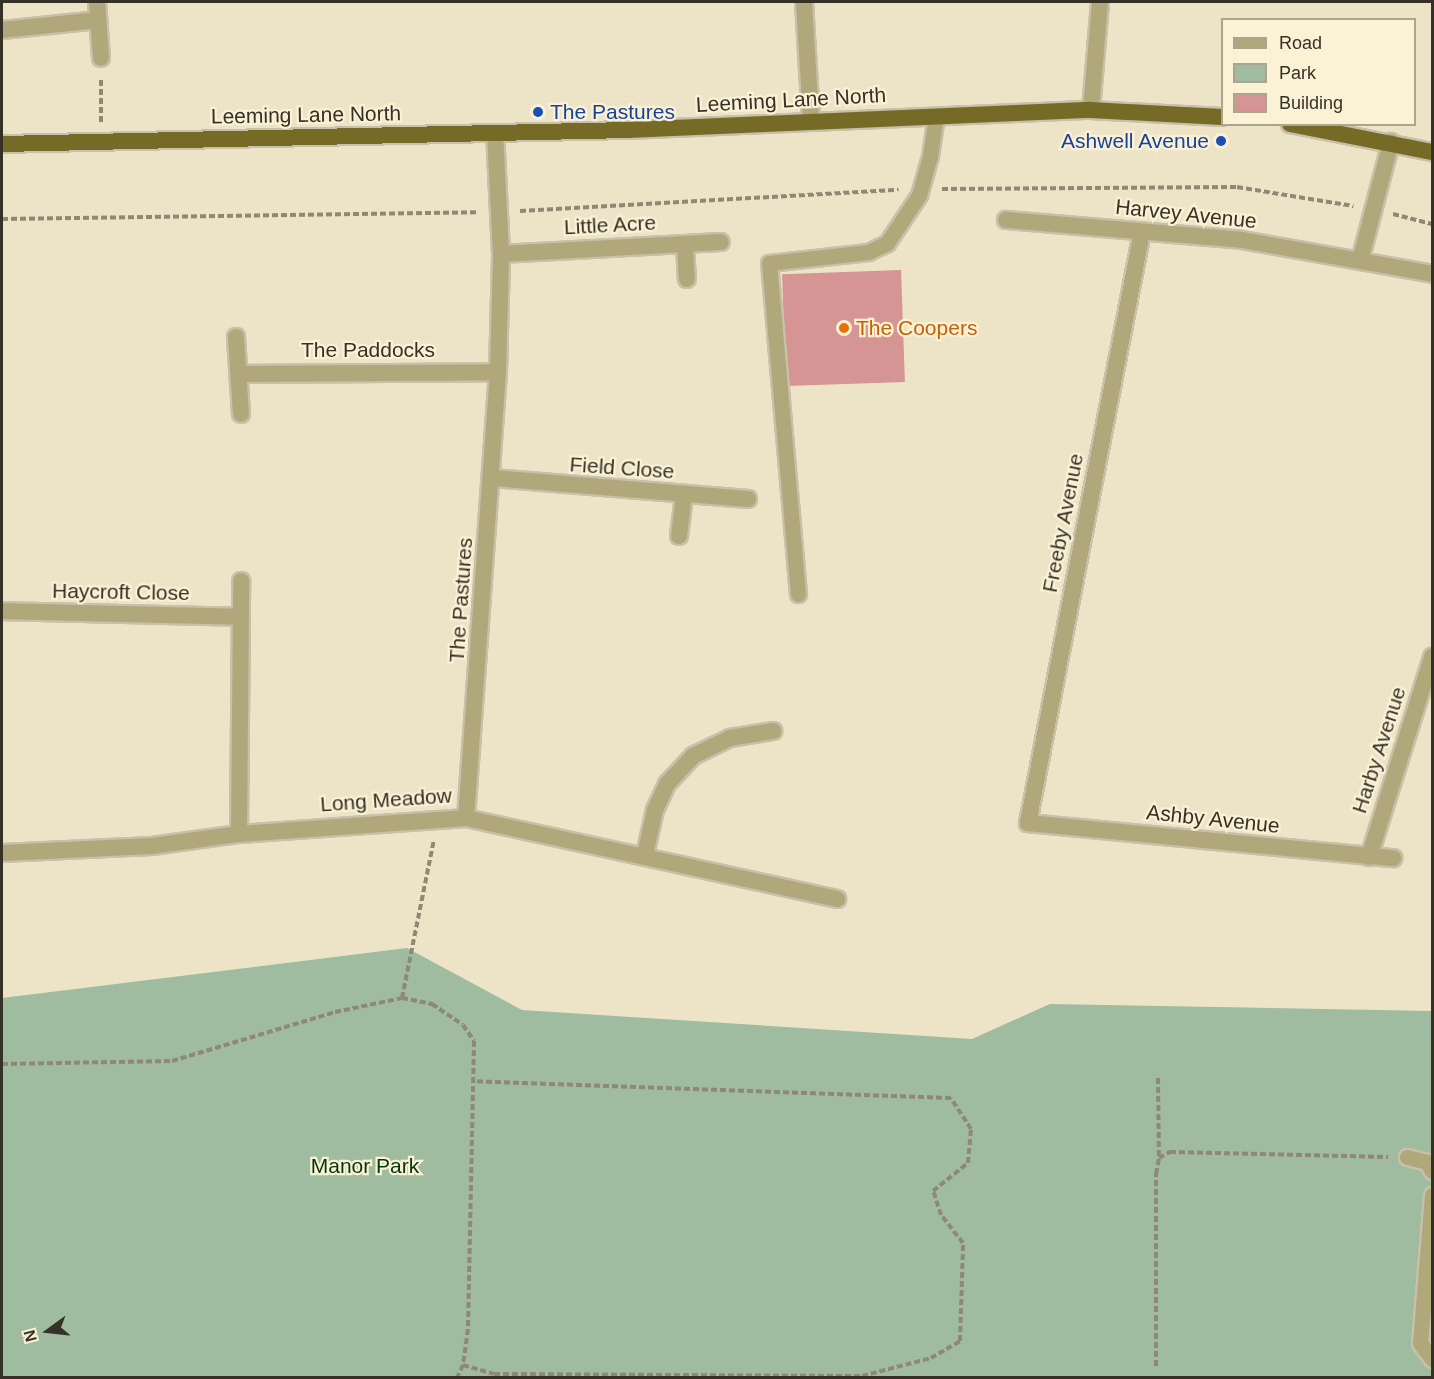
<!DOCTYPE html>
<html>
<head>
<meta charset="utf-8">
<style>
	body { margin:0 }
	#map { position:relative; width:1434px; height:1379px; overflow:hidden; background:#ede4c8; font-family:Helvetica,sans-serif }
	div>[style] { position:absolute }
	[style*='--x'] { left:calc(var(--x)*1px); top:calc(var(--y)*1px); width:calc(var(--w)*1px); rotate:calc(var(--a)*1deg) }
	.green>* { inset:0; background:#9fbba0 }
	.building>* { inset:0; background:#d59594; transform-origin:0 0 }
	.path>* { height:4px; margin-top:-2px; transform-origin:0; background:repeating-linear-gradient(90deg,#8f8875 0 6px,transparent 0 9px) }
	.roads { filter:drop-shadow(2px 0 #c8c0a8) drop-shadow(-2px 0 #c8c0a8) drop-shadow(0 2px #c8c0a8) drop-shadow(0 -2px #c8c0a8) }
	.service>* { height:15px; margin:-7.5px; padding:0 7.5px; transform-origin:7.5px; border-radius:7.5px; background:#b0a77b }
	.minor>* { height:16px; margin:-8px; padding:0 8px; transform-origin:8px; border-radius:8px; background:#b0a77b }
	.trunk>* { height:16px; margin:-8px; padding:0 8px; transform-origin:8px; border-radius:8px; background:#766a27 }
	.dots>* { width:16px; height:16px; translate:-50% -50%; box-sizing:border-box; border:3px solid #fbf1d5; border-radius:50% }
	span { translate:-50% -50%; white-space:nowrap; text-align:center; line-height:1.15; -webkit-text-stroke:4.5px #fbf1d5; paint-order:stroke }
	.street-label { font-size:21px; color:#353126 }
	.transit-label { font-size:21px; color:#164399 }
	.left { translate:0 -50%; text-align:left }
	.right { translate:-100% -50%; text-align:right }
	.food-label { font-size:21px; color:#c56008 }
	.park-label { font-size:21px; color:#03370e }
	.frame { position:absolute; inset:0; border:3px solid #353126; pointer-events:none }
	.legend { position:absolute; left:1221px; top:18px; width:195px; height:108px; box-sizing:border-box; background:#fbf1d5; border:2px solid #aca48f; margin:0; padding:8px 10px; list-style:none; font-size:18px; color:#353126 }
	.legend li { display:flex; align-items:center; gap:12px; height:30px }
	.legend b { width:30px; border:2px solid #aca48f }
	.north { position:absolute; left:18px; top:1301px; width:60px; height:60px; -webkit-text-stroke:4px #fbf1d5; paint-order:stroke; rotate:255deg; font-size:16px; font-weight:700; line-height:24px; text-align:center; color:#353126 }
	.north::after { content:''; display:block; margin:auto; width:21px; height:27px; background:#353126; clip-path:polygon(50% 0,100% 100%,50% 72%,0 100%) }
</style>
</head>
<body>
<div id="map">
	<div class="green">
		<i style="clip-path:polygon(407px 948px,522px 1010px,972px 1039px,1050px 1004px,1432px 1011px,1432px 1377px,2px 1377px,2px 998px)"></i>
	</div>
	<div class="building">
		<i style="left:901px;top:270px;width:112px;height:119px;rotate:88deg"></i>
	</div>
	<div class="path">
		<i style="--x:101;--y:122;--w:43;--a:-90"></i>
		<i style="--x:942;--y:189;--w:295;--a:-0.4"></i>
		<i style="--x:1237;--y:187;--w:118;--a:9.3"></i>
		<i style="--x:520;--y:211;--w:379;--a:-3.2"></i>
		<i style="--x:1393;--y:214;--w:40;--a:14.4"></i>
		<i style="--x:2;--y:219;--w:477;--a:-0.8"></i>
		<i style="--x:402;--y:998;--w:161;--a:-78.6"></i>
		<i style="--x:2;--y:1064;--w:170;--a:-1"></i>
		<i style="--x:172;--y:1061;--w:170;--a:-16.7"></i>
		<i style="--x:335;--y:1012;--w:68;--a:-11.8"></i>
		<i style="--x:402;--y:998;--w:31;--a:11"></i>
		<i style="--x:432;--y:1004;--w:37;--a:34"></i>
		<i style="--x:463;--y:1025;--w:19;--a:55"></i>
		<i style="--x:474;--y:1041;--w:288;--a:91.2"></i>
		<i style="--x:468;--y:1329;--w:36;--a:98"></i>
		<i style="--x:463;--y:1365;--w:14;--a:115"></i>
		<i style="--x:1158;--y:1078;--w:80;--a:89.3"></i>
		<i style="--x:463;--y:1365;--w:32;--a:16"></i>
		<i style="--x:494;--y:1374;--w:368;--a:0.3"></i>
		<i style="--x:862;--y:1376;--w:71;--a:-14.6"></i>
		<i style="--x:931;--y:1358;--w:34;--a:-30"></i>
		<i style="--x:960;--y:1341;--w:98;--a:-88.2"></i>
		<i style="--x:963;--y:1243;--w:36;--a:-128"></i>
		<i style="--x:941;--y:1215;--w:25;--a:-108"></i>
		<i style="--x:933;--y:1191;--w:45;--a:-38.7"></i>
		<i style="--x:968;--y:1163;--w:34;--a:-85"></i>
		<i style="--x:971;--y:1129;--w:37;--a:-123"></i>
		<i style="--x:951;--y:1098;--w:477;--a:-178"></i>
		<i style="--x:1156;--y:1366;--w:192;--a:-90"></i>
		<i style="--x:1156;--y:1174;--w:16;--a:-79"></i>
		<i style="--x:1159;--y:1158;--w:13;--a:-29"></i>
		<i style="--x:1170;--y:1152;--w:218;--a:1.3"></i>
	</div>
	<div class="roads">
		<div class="service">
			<i style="--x:798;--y:594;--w:332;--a:-95"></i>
			<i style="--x:769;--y:263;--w:100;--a:-6.3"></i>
			<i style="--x:868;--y:252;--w:21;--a:-25"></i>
			<i style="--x:887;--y:243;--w:58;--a:-56.3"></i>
			<i style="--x:919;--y:195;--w:41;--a:-74.2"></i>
			<i style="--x:930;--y:156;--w:40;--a:-81.5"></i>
			<i style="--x:1407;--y:1157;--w:21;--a:14"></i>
			<i style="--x:1427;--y:1162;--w:10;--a:61"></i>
			<i style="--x:1432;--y:1195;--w:148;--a:94.6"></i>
			<i style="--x:1420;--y:1343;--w:20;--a:53"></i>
		</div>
		<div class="minor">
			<i style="--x:97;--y:2;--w:56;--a:85.9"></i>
			<i style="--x:804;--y:2;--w:119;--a:86.6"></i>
			<i style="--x:2;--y:30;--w:97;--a:-5.9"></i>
			<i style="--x:1091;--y:110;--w:108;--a:-85.2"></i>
			<i style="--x:1006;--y:220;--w:237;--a:4.8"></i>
			<i style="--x:1242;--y:240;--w:193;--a:10.1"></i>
			<i style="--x:1142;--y:232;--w:602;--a:100.92"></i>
			<i style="--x:1028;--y:823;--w:367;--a:5.5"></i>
			<i style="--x:685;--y:244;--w:35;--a:87"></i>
			<i style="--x:501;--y:254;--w:220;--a:-3.1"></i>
			<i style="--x:1360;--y:261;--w:123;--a:-75.4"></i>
			<i style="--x:236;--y:337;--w:77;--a:86.3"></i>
			<i style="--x:239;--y:374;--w:259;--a:-0.4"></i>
			<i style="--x:493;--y:478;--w:256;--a:4.7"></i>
			<i style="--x:679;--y:536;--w:41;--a:-83"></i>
			<i style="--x:2;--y:611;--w:238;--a:1.4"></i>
			<i style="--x:466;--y:818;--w:447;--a:-85.9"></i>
			<i style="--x:498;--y:372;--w:118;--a:-88.5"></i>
			<i style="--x:501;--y:254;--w:121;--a:-92.8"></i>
			<i style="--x:239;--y:834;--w:253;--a:-89.5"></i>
			<i style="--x:2;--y:853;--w:150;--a:-2.7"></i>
			<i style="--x:152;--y:846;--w:88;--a:-7.9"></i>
			<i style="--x:239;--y:834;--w:228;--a:-4"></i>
			<i style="--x:466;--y:818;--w:380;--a:12.3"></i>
			<i style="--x:645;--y:855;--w:46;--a:-77.5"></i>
			<i style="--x:655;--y:810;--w:29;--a:-65"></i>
			<i style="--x:667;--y:784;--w:38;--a:-47"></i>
			<i style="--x:693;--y:756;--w:41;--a:-25.9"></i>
			<i style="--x:730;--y:738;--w:44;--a:-9.2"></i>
			<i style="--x:1369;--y:857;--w:210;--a:-72.5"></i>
		</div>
		<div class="trunk">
			<i style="--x:1290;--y:124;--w:145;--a:11.2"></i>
			<i style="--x:2;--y:144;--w:626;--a:-1.28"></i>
			<i style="--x:628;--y:130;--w:463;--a:-2.5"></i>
			<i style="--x:1091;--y:110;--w:131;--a:3.1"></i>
		</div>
	</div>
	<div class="dots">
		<i style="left:538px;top:112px;background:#1a4fb4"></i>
		<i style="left:1221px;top:141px;background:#1a4fb4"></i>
		<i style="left:844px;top:328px;background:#e8710a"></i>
	</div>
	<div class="street-label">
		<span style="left:791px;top:100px;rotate:-3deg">Leeming Lane North</span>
		<span style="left:306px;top:115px;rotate:-1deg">Leeming Lane North</span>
		<span style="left:1186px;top:214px;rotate:6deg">Harvey Avenue</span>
		<span style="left:610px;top:225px;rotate:-3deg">Little Acre</span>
		<span style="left:368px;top:350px">The Paddocks</span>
		<span style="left:622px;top:468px;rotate:4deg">Field Close</span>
		<span style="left:1063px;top:523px;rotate:-79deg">Freeby Avenue</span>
		<span style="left:121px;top:592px;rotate:1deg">Haycroft Close</span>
		<span style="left:461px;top:600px;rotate:-86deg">The Pastures</span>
		<span style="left:1379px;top:750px;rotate:-72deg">Harby Avenue</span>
		<span style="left:386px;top:800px;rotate:-4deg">Long Meadow</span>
		<span style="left:1213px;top:819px;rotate:6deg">Ashby Avenue</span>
	</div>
	<div class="transit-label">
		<span class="left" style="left:550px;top:112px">The Pastures</span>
		<span class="right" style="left:1209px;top:141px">Ashwell Avenue</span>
	</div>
	<div class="food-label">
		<span class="left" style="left:856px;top:328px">The Coopers</span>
	</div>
	<div class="park-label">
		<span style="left:365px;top:1166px">Manor Park</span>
	</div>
	<div class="frame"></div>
	<ul class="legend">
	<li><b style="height:8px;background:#b0a77b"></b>Road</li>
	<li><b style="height:16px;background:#9fbba0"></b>Park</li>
	<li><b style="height:16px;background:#d59594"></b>Building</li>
	</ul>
	<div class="north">N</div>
</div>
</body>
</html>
